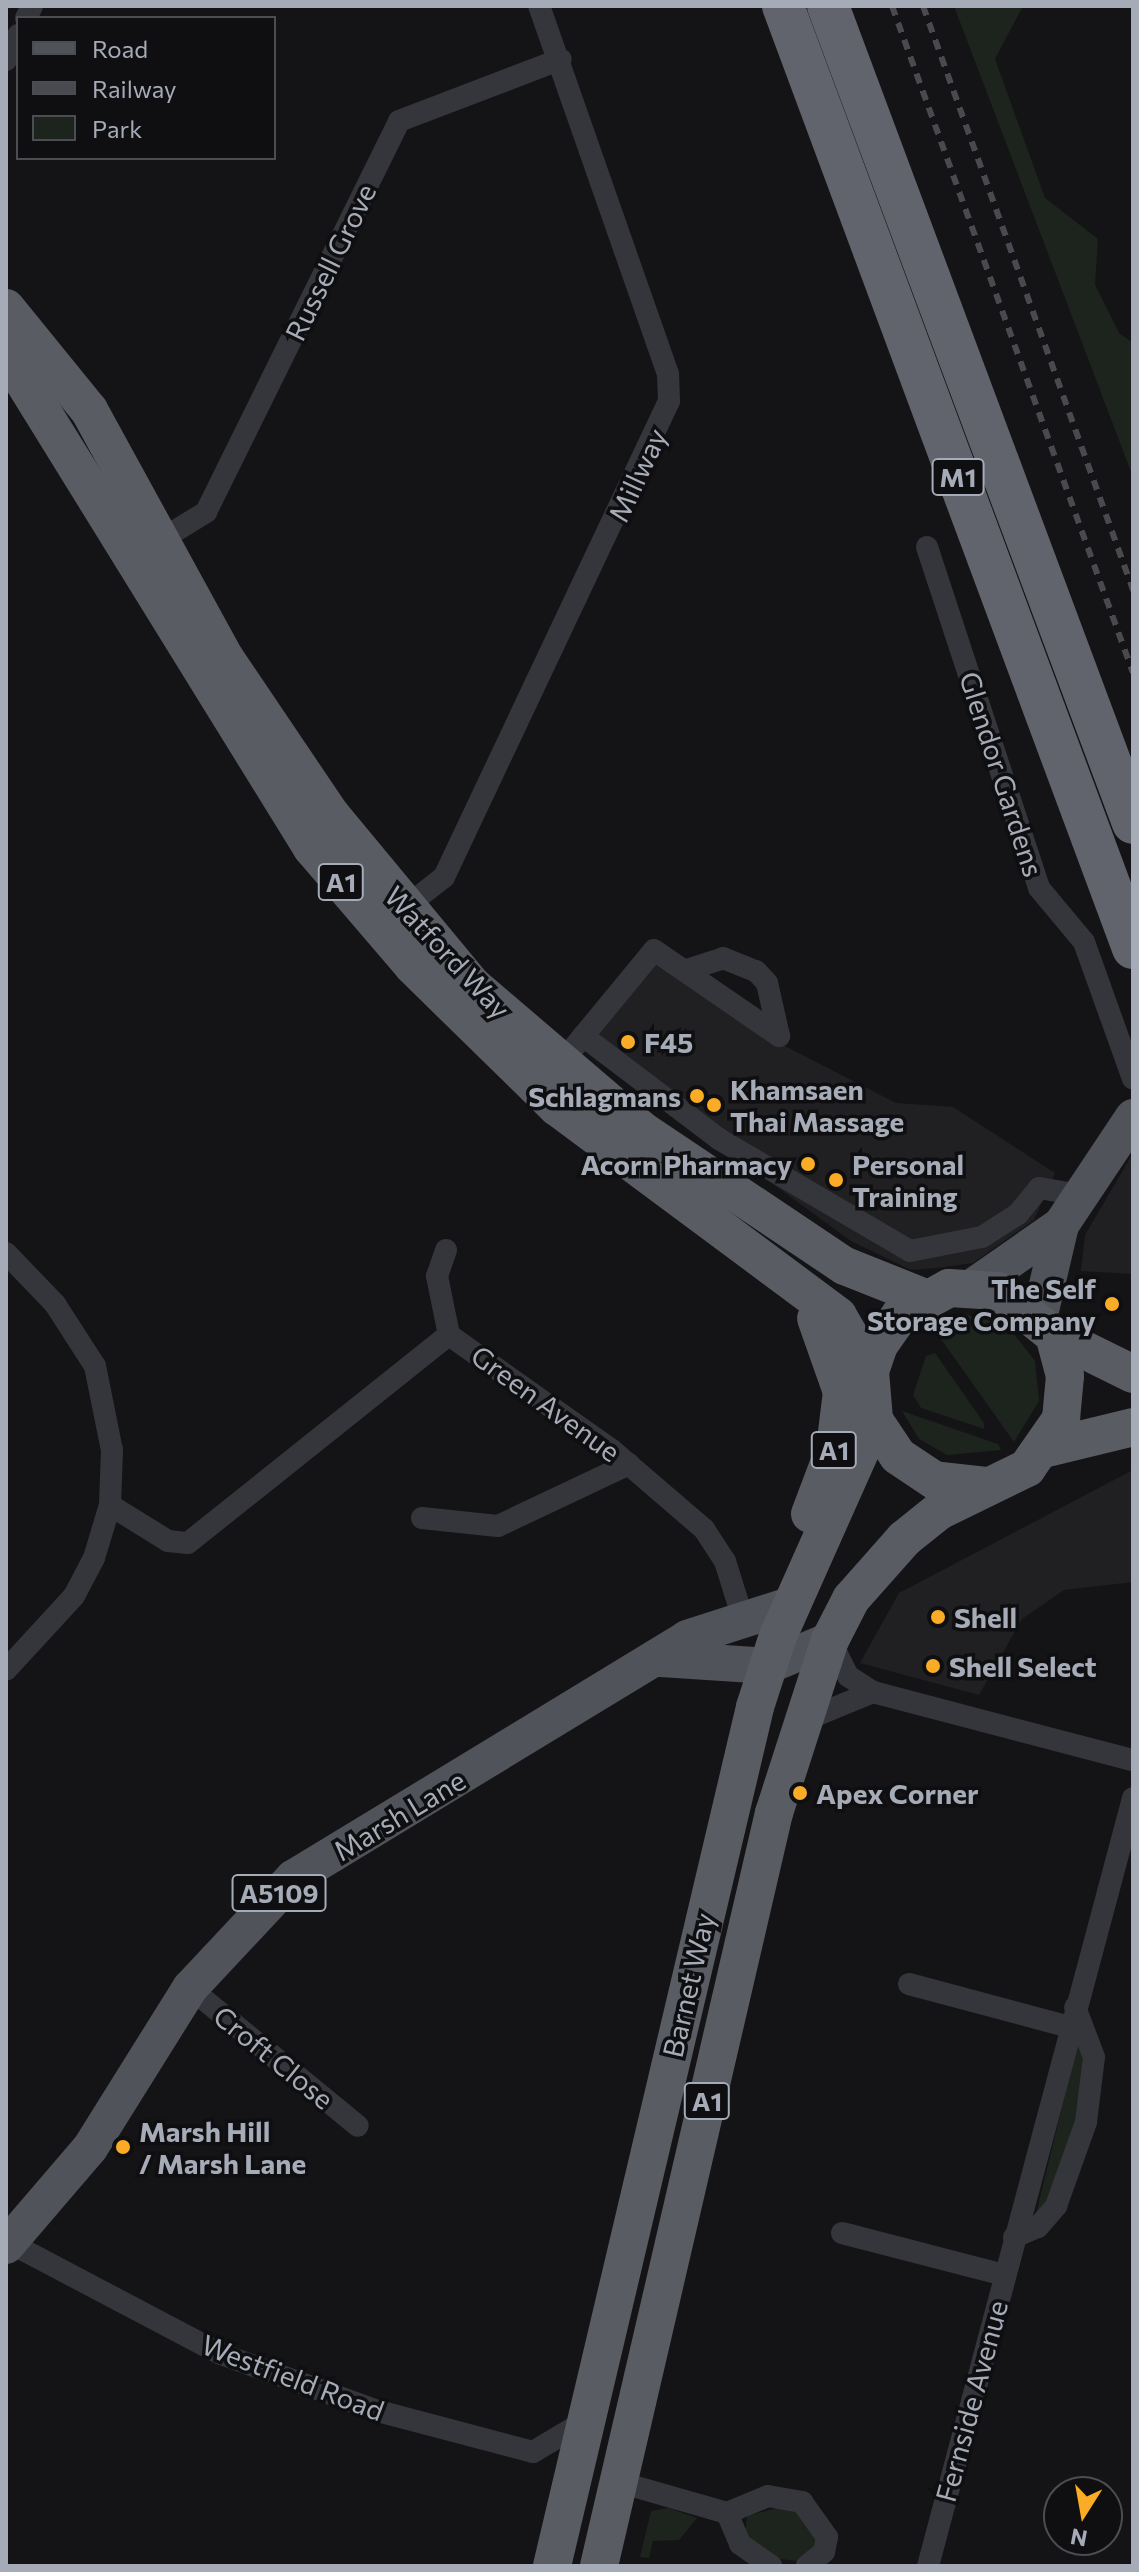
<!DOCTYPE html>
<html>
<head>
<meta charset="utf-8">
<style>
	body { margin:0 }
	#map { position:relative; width:1139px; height:2572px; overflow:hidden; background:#141416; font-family:Commissioner,sans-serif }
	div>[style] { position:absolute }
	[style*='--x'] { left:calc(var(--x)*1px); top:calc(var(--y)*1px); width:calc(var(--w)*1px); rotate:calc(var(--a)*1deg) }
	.built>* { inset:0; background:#202023 }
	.green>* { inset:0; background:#1c241d }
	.minor>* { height:22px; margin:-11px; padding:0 11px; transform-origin:11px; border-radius:11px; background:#35363b }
	.primary>* { height:36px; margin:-18px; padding:0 18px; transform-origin:18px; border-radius:18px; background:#51535a }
	.trunk>* { height:38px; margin:-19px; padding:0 19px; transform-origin:19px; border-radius:19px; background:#595c63 }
	.motorway>* { height:42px; margin:-21px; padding:0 21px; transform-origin:21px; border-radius:21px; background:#61646c }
	.rail>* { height:6px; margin-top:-3px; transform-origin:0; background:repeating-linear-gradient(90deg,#484a50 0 10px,transparent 0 18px) }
	.dots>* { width:22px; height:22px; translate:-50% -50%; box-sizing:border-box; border:4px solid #0f0f11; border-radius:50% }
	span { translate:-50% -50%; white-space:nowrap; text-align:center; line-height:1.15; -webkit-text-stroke:7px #0f0f11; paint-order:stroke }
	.shield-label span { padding:2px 6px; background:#0f0f11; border:2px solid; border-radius:6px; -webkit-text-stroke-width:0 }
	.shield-label { font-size:26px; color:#a5abb7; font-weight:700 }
	.street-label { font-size:28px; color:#a5abb7 }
	.poi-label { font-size:28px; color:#a5abb7; font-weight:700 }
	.left { translate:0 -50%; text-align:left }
	.right { translate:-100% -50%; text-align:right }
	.frame { position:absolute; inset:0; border:8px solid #a5abb7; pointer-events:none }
	.legend { position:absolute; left:16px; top:16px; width:260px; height:144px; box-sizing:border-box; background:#0f0f11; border:2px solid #4b4d53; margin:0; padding:10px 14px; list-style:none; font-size:24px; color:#a5abb7 }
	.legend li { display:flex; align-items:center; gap:16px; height:40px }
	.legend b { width:40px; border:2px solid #4b4d53 }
	.north { position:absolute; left:1043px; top:2476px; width:80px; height:80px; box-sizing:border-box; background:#0f0f11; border:2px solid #4b4d53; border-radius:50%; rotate:191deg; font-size:22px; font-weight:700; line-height:32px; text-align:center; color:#a5abb7 }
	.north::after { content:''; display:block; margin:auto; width:28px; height:36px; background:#fbac27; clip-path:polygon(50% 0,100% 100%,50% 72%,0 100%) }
</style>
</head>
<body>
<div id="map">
	<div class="built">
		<i style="clip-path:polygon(658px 954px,781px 1044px,896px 1103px,953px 1107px,1055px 1173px,1034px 1220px,973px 1263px,936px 1268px,911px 1270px,851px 1241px,583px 1045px)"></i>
		<i style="clip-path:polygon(1133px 1153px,1133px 1274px,1081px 1271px,1085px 1235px)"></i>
		<i style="clip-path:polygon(1133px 1470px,1133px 1582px,1064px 1590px,1022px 1619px,979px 1695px,860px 1663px,899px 1593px)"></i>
	</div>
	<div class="green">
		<i style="clip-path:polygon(954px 6px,1023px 6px,995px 59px,1045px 198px,1098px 239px,1095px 285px,1119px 333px,1133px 343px,1133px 477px)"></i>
		<i style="clip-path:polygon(965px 1314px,1007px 1325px,1035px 1361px,1039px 1401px,1014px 1442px,931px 1325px)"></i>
		<i style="clip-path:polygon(935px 1353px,984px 1423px,984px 1429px,921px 1408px,913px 1395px,926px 1356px)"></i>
		<i style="clip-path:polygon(902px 1411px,998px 1444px,1001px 1450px,947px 1455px,919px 1439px)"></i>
		<i style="clip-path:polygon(1078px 2042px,1091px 2077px,1067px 2170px,1035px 2218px)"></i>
		<i style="clip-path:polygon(780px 2507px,803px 2514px,816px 2533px,815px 2548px,798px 2561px,772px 2558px,745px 2536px,747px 2516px)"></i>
		<i style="clip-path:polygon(668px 2508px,697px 2518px,679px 2540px,653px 2541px,649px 2558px,640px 2557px,651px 2511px)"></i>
	</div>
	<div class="minor">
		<i style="--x:26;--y:18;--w:13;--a:-63"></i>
		<i style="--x:6;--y:60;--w:28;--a:-64"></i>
		<i style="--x:162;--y:539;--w:52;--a:-31.5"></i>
		<i style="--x:206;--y:512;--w:436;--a:-63.7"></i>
		<i style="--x:399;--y:121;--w:173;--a:-20.9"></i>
		<i style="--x:927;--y:547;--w:359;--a:71.8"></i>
		<i style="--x:1039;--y:888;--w:70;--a:50.2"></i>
		<i style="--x:1084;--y:942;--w:145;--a:70.3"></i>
		<i style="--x:403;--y:909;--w:52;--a:-38"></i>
		<i style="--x:444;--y:877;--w:526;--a:-64.7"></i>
		<i style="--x:669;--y:401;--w:27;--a:-92"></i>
		<i style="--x:668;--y:374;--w:390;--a:-109.3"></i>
		<i style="--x:690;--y:969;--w:35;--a:-18"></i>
		<i style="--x:723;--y:958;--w:35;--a:22"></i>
		<i style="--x:756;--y:971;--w:16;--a:47"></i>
		<i style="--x:767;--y:983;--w:54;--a:77.2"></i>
		<i style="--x:583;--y:1036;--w:171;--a:37.1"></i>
		<i style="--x:719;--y:1139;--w:221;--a:30.4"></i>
		<i style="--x:910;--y:1251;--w:73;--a:-11"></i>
		<i style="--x:982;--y:1237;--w:43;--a:-32.6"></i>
		<i style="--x:1018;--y:1214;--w:33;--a:-51"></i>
		<i style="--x:1039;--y:1188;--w:42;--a:9.7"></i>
		<i style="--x:575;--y:1046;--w:124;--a:-50.5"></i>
		<i style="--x:654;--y:950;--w:152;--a:34.5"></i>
		<i style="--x:446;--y:1250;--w:28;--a:109"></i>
		<i style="--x:437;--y:1276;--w:60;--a:78.5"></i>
		<i style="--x:6;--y:1253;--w:71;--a:46.1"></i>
		<i style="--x:55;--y:1304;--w:74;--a:57.2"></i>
		<i style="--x:95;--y:1366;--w:86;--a:78.6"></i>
		<i style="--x:112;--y:1450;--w:55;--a:92.1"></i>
		<i style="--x:110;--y:1505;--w:55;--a:106.8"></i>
		<i style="--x:94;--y:1558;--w:43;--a:117.8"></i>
		<i style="--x:74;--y:1596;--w:100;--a:132.6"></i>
		<i style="--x:110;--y:1505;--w:68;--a:31.8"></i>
		<i style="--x:168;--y:1541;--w:20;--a:6"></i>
		<i style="--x:188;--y:1543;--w:334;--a:-38.6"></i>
		<i style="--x:449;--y:1335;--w:199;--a:35.2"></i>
		<i style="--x:612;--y:1450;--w:121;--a:40.7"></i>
		<i style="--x:704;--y:1529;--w:38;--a:57"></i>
		<i style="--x:725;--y:1561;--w:61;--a:72.8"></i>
		<i style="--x:422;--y:1518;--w:76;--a:6"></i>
		<i style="--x:498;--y:1526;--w:145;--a:-25.3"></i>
		<i style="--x:830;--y:1640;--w:40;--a:63.4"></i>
		<i style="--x:848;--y:1676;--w:30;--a:33"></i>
		<i style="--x:873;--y:1692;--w:269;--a:14.7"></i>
		<i style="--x:805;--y:1720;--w:74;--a:-22.4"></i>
		<i style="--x:909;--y:1984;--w:167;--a:15"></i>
		<i style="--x:190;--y:1988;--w:217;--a:39.4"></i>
		<i style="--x:842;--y:2233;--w:167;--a:14.5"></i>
		<i style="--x:1014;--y:2237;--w:26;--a:-23"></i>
		<i style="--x:1038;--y:2227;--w:28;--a:-49"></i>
		<i style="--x:1056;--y:2206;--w:89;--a:-70.3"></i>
		<i style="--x:1086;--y:2122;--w:65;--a:-83"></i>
		<i style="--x:1094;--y:2057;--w:53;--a:-110.8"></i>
		<i style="--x:12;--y:2244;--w:236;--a:27.8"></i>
		<i style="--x:221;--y:2354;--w:167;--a:20"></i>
		<i style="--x:378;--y:2411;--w:160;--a:14.8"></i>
		<i style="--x:533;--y:2452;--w:61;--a:-30.8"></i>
		<i style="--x:619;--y:2482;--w:112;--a:16"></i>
		<i style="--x:727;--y:2513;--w:44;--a:-22.5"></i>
		<i style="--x:768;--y:2496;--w:35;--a:10"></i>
		<i style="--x:802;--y:2502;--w:43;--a:54.5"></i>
		<i style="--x:827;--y:2537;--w:15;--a:101"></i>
		<i style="--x:824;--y:2552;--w:22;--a:141"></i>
		<i style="--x:727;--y:2513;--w:34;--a:67"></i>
		<i style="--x:740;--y:2544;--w:38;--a:35"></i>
		<i style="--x:928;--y:2566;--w:795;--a:-75.05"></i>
	</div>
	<div class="primary">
		<i style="--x:972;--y:1287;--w:108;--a:-34.9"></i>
		<i style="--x:1061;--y:1225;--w:130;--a:-56.3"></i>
		<i style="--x:1039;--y:1319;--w:97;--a:-76.8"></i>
		<i style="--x:661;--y:1659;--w:107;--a:3.7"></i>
		<i style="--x:768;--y:1666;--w:67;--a:-22.8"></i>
		<i style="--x:6;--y:2246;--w:129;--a:-49.4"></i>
		<i style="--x:90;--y:2148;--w:189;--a:-58"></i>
		<i style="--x:190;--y:1988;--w:151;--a:-46.9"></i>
		<i style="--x:293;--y:1878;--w:461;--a:-31.3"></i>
		<i style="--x:687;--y:1638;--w:108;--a:-17.8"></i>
	</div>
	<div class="trunk">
		<i style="--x:6;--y:308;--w:132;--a:50.9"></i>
		<i style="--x:89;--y:410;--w:283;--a:61.3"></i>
		<i style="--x:225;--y:658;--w:189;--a:56"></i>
		<i style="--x:331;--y:815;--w:221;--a:50.3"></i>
		<i style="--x:472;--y:985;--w:225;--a:40.5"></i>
		<i style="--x:643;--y:1131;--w:243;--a:33.8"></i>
		<i style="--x:845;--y:1266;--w:84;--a:21.7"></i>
		<i style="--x:6;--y:353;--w:582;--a:58.28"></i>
		<i style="--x:312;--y:848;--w:155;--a:49.4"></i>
		<i style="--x:413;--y:966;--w:202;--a:44.4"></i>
		<i style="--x:557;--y:1107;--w:350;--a:36.6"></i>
		<i style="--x:838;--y:1316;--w:64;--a:59.8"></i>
		<i style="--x:1054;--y:1335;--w:88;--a:26.3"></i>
		<i style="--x:1047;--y:1448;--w:89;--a:-13.7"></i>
		<i style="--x:810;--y:1514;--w:71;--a:-69.3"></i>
		<i style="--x:835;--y:1448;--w:56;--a:-82.9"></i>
		<i style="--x:842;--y:1392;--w:78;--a:-109.4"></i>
		<i style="--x:552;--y:2566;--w:883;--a:-76.7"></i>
		<i style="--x:755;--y:1707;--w:75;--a:-72.1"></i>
		<i style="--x:778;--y:1636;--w:236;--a:-66"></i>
		<i style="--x:599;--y:2566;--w:773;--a:-76.92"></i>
		<i style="--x:774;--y:1813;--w:182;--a:-72.1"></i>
		<i style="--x:830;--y:1640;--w:46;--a:-62.9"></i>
		<i style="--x:851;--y:1599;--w:80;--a:-48.5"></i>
		<i style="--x:904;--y:1539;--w:45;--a:-38.7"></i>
		<i style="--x:939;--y:1511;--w:98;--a:-26"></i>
		<i style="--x:1027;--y:1468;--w:60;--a:-55.2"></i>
		<i style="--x:1061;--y:1419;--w:43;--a:-84.7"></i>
		<i style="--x:1065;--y:1376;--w:42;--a:-105"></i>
		<i style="--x:1054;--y:1335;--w:71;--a:-141.8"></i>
		<i style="--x:998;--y:1291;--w:49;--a:-176.5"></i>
		<i style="--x:949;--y:1288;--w:56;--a:151.1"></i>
		<i style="--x:900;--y:1315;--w:37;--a:125"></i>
		<i style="--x:879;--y:1345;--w:28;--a:109"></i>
		<i style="--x:870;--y:1371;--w:49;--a:85.3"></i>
		<i style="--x:874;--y:1420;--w:43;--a:56.3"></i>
		<i style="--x:898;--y:1456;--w:43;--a:33.7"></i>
		<i style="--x:934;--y:1480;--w:52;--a:6.6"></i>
	</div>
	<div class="motorway">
		<i style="--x:783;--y:6;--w:1005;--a:69.62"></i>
		<i style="--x:828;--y:6;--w:872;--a:69.53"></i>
	</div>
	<div class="rail">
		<i style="--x:892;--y:6;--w:709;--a:70.13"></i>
		<i style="--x:923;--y:6;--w:621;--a:70.22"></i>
	</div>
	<div class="dots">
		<i style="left:628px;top:1042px;background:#fbac27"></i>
		<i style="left:697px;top:1096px;background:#fbac27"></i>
		<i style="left:714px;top:1105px;background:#fbac27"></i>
		<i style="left:808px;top:1164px;background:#fbac27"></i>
		<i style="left:836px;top:1180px;background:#fbac27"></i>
		<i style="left:1112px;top:1304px;background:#fbac27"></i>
		<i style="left:938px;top:1617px;background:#fbac27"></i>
		<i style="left:933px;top:1666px;background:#fbac27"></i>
		<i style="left:800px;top:1793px;background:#fbac27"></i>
		<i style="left:123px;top:2147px;background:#fbac27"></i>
	</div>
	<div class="shield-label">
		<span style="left:958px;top:477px">M1</span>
		<span style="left:341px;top:882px">A1</span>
		<span style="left:834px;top:1450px">A1</span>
		<span style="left:279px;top:1893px">A5109</span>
		<span style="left:707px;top:2101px">A1</span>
	</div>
	<div class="street-label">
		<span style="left:330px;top:262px;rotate:-64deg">Russell Grove</span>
		<span style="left:637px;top:475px;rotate:-65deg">Millway</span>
		<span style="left:1002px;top:774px;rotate:72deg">Glendor Gardens</span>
		<span style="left:448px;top:952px;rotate:47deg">Watford Way</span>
		<span style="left:546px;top:1403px;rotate:36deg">Green Avenue</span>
		<span style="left:399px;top:1815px;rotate:-31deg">Marsh Lane</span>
		<span style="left:688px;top:1985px;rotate:-77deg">Barnet Way</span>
		<span style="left:274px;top:2057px;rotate:39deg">Croft Close</span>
		<span style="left:293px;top:2377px;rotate:21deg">Westfield Road</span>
		<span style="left:971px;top:2401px;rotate:-75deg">Fernside Avenue</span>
	</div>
	<div class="poi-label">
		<span class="left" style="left:644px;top:1042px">F45</span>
		<span class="left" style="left:730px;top:1105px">Khamsaen<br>Thai Massage</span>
		<span class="right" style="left:681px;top:1096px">Schlagmans</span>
		<span class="right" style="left:792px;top:1164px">Acorn Pharmacy</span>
		<span class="left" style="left:852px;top:1180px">Personal<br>Training</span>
		<span class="right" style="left:1096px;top:1304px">The Self<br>Storage Company</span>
		<span class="left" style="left:954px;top:1617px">Shell</span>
		<span class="left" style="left:949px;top:1666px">Shell Select</span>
		<span class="left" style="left:816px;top:1793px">Apex Corner</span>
		<span class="left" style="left:139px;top:2147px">Marsh Hill<br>/ Marsh Lane</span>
	</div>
	<div class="frame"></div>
	<ul class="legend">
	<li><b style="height:10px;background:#51535a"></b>Road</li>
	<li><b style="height:10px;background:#484a50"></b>Railway</li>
	<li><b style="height:22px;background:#1c241d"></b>Park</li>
	</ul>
	<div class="north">N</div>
</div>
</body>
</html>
